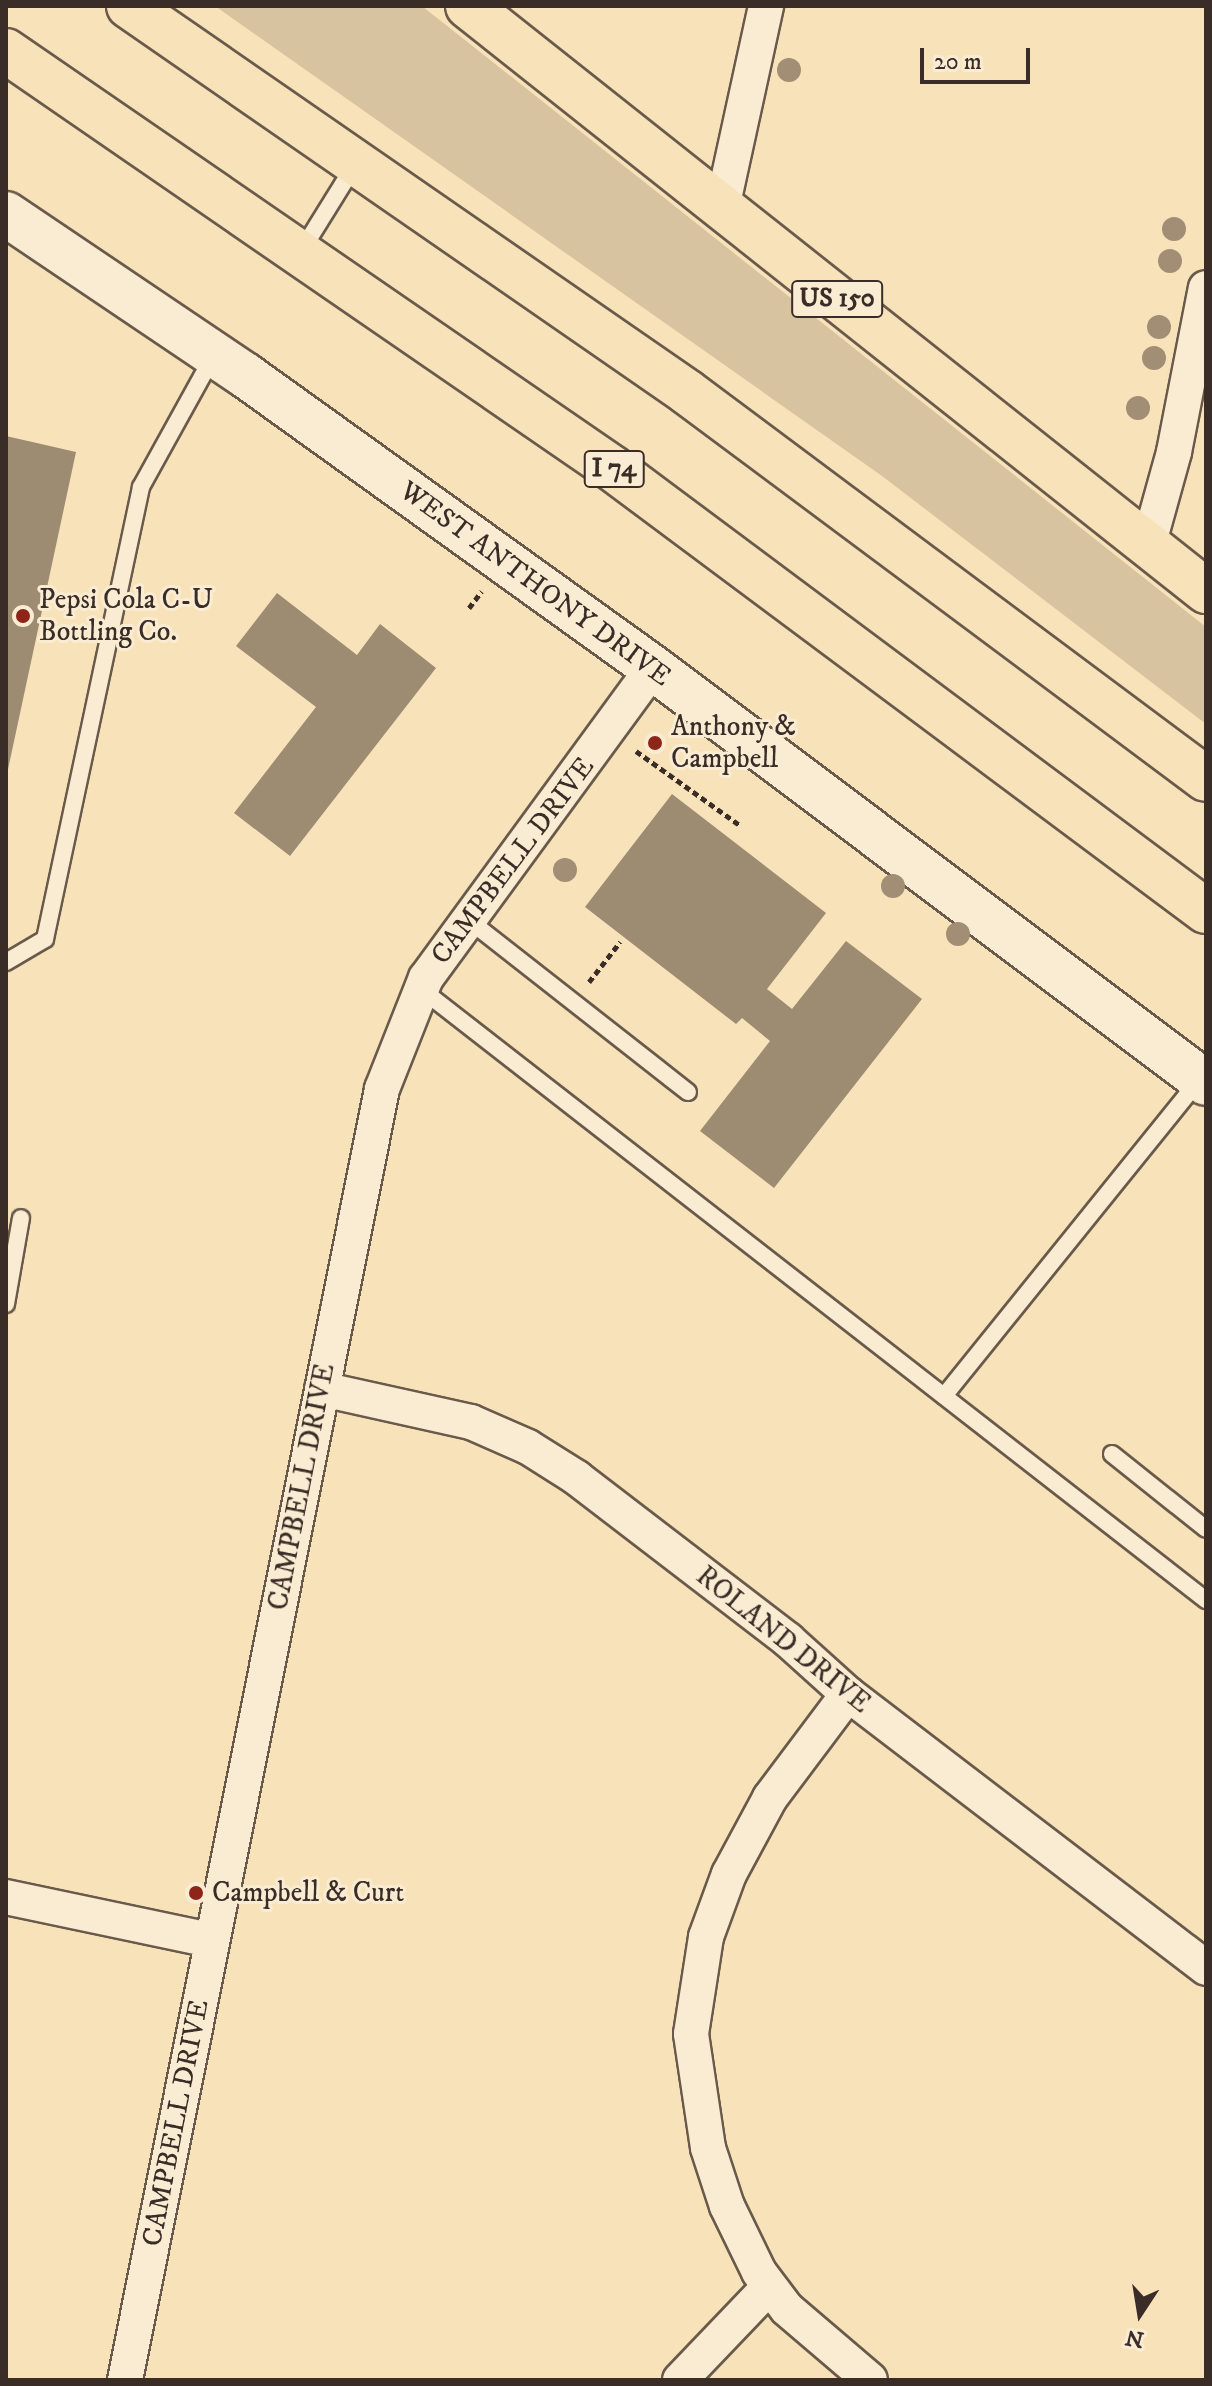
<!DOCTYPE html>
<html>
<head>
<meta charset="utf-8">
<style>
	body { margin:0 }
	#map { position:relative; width:1212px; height:2386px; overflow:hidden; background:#f8e2b9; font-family:"IM FELL DW Pica",serif }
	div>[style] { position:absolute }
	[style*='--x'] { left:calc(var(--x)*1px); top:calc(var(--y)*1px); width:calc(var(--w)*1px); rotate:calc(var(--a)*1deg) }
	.green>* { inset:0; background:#d8c3a0 }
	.building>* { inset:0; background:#9d8b72 }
	.path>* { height:5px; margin-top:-2.5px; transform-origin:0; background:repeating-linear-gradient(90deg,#3a2c26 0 6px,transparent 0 10px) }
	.roads { filter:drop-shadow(2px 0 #6a5a4b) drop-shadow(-2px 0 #6a5a4b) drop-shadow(0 2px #6a5a4b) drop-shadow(0 -2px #6a5a4b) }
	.lane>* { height:16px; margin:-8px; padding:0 8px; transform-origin:8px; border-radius:8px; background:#faecd2 }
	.street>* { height:34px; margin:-17px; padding:0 17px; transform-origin:17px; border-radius:17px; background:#faecd2 }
	.secondary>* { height:44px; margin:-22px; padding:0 22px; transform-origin:22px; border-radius:22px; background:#faecd2 }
	.primary>* { height:44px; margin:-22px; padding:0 22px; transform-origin:22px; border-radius:22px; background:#f8e2b9 }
	.highway>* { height:44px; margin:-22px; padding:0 22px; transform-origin:22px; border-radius:22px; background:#f8e2b9 }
	.trees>* { width:24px; height:24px; margin:-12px; border-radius:50%; background:#a18e75 }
	.dots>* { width:22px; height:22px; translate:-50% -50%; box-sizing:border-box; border:4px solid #faecd2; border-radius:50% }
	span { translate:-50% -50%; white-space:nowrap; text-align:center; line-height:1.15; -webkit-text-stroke:6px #faecd2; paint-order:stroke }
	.shield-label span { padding:2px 6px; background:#faecd2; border:2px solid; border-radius:6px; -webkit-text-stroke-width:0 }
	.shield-label { font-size:26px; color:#3a2c26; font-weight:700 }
	.street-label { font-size:28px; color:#3a2c26 }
	.poi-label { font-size:28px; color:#3a2c26 }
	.left { translate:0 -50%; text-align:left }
	.frame { position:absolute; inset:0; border:8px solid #3a2c26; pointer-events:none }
	.north { position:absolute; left:1100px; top:2274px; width:80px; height:80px; -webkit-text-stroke:6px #faecd2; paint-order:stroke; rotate:192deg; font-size:22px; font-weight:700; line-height:32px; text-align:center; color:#3a2c26 }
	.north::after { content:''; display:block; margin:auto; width:28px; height:36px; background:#3a2c26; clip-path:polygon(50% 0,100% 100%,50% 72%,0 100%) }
	.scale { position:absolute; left:920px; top:48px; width:110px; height:36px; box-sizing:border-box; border:4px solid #3a2c26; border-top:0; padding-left:10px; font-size:24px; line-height:28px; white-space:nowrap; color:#3a2c26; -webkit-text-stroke:6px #faecd2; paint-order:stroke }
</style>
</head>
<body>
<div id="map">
	<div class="green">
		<i style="clip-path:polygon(215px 6px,422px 6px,1206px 627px,1206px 724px,882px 476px)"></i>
	</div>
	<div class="building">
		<i style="clip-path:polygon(6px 436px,76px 452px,7px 774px,6px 773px)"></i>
		<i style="clip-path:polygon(277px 593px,357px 655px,380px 624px,436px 668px,290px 856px,234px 813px,316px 707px,236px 646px)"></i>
		<i style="clip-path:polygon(672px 794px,826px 913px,767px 989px,792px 1009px,846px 941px,922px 999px,774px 1188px,700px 1131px,770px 1041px,742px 1018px,736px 1024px,585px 907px)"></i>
	</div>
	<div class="path">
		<i style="--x:469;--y:608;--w:21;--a:-53"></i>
		<i style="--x:636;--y:751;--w:129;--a:35.5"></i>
		<i style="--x:589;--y:982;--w:51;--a:-52.2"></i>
	</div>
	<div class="roads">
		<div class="lane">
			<i style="--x:302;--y:250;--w:102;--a:-58.2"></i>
			<i style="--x:466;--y:918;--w:282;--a:38.1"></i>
			<i style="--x:6;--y:962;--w:45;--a:-30.5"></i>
			<i style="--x:45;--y:939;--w:462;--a:-78"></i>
			<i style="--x:141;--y:487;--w:151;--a:-61.1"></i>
			<i style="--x:421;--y:989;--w:995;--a:37.9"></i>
			<i style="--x:6;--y:1304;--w:87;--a:-80.1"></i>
			<i style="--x:944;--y:1396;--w:406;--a:-51.1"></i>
			<i style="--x:1112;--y:1454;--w:120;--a:38.6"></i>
		</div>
		<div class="street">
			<i style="--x:722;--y:208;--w:207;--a:-77.7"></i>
			<i style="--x:1148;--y:546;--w:98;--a:-74.5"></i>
			<i style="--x:1174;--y:452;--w:167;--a:-79"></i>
			<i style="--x:322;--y:1389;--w:153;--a:12.5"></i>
			<i style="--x:471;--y:1422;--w:62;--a:23.7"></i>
			<i style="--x:528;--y:1447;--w:58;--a:32.3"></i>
			<i style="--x:577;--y:1478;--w:266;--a:37.5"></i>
			<i style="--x:788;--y:1640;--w:81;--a:42"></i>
			<i style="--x:848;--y:1694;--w:451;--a:37.4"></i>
			<i style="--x:848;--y:1694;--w:130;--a:126.9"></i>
			<i style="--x:770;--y:1798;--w:86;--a:118.3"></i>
			<i style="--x:729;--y:1874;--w:67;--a:110.1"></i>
			<i style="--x:706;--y:1937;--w:98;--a:98.8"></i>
			<i style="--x:691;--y:2034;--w:115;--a:81.5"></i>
			<i style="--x:708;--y:2148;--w:61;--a:71.9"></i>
			<i style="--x:727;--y:2206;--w:73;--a:64.1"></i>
			<i style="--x:759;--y:2272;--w:46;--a:52.9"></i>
			<i style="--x:787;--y:2309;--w:109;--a:40.5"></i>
			<i style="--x:6;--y:1897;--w:208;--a:11.9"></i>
			<i style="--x:125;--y:2380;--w:1316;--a:-78.74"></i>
			<i style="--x:382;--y:1089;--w:119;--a:-68.4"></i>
			<i style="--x:426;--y:978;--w:384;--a:-53.8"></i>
			<i style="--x:680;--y:2380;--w:129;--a:-46.3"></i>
		</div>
		<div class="secondary">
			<i style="--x:6;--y:214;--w:288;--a:34"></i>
			<i style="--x:245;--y:375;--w:502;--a:35.68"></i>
			<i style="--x:653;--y:668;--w:691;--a:36.89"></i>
		</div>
		<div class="primary">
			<i style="--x:468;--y:6;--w:942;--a:38.4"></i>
		</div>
		<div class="highway">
			<i style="--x:129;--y:6;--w:678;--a:34.67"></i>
			<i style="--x:687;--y:392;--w:647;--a:36.71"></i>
			<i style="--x:6;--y:51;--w:736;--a:34.53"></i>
			<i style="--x:612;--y:468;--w:741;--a:36.72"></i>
		</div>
	</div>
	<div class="trees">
		<i style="left:789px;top:70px"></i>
		<i style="left:1174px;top:229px"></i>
		<i style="left:1170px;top:261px"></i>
		<i style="left:1159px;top:327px"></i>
		<i style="left:1154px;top:358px"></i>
		<i style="left:1138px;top:408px"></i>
		<i style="left:565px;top:870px"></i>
		<i style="left:893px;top:886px"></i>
		<i style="left:958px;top:934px"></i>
	</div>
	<div class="dots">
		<i style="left:23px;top:616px;background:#8f2418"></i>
		<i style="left:655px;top:743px;background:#8f2418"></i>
		<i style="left:196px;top:1893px;background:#8f2418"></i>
	</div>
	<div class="shield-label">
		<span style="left:837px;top:299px">US 150</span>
		<span style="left:614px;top:469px">I 74</span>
	</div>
	<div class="street-label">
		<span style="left:535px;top:584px;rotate:36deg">WEST ANTHONY DRIVE</span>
		<span style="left:513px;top:861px;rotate:-53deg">CAMPBELL DRIVE</span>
		<span style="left:302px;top:1487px;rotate:-79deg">CAMPBELL DRIVE</span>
		<span style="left:783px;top:1640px;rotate:39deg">ROLAND DRIVE</span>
		<span style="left:176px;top:2123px;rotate:-79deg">CAMPBELL DRIVE</span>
	</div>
	<div class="poi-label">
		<span class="left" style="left:39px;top:616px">Pepsi Cola C-U<br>Bottling Co.</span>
		<span class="left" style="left:671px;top:743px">Anthony &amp;<br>Campbell</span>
		<span class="left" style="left:212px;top:1893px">Campbell &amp; Curt</span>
	</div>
	<div class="frame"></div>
	<div class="north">N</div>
	<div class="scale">20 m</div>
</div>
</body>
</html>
